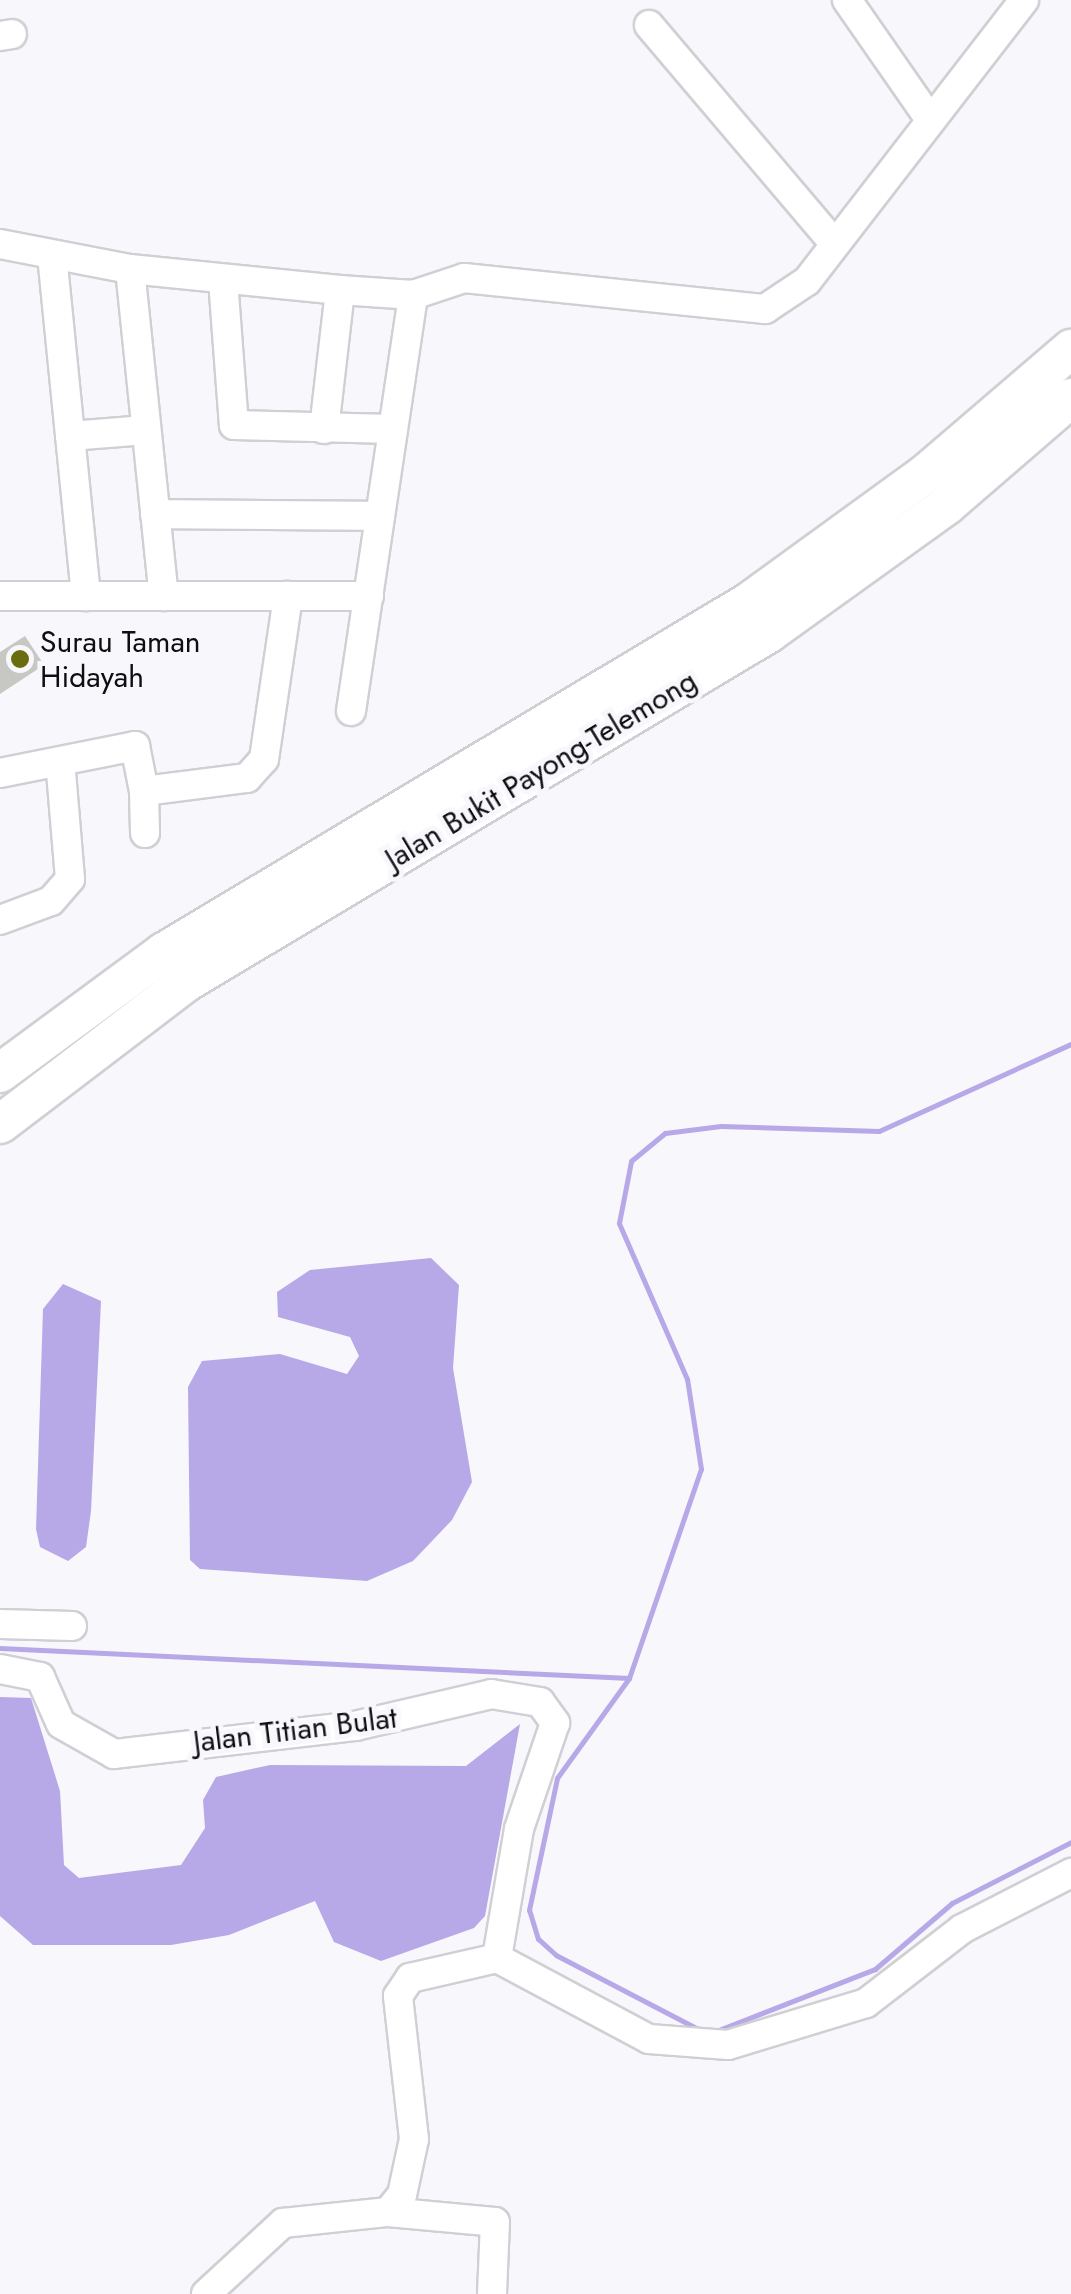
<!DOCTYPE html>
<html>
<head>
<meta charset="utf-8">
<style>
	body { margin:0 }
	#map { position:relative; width:1071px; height:2294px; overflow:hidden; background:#f8f7fc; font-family:Jost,sans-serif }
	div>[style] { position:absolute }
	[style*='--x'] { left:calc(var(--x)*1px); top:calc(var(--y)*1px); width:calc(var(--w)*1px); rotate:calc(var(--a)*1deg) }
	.water>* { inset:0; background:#b7a8e7 }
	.stream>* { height:5px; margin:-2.5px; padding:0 2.5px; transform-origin:2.5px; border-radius:2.5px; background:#b7a8e7 }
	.building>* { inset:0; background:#c7c7c3 }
	.roads { filter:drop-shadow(2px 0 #d0cfd4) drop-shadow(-2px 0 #d0cfd4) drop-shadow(0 2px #d0cfd4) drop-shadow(0 -2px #d0cfd4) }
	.minor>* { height:28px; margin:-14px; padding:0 14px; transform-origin:14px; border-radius:14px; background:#fff }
	.highway>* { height:38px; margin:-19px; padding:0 19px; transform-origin:19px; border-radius:19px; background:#fff }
	.dots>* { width:28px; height:28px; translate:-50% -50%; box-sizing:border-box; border:5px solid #f8f7fc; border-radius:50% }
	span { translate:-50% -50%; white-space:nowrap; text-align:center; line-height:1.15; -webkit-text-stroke:10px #f8f7fc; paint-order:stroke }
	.poi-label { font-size:30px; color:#0e0e0f }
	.left { translate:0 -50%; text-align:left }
	.street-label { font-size:30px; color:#0e0e0f }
</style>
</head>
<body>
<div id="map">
	<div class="water">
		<i style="clip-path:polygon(431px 1258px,459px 1285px,453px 1368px,472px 1482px,452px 1520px,413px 1561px,367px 1581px,200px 1569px,190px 1560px,188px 1387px,202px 1361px,280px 1354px,347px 1374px,359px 1356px,350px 1337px,278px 1317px,277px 1292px,310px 1270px)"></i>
		<i style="clip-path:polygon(63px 1284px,101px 1301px,91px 1511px,86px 1547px,68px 1561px,40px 1547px,36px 1529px,43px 1309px)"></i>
		<i style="clip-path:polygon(0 1697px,31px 1698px,60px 1791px,64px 1865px,79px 1878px,181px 1865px,205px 1828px,203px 1800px,216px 1777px,270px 1765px,466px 1766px,520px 1724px,485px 1916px,474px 1928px,381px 1961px,334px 1942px,315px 1901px,229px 1935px,171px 1945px,33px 1945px,0 1916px)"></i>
	</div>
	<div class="stream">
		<i style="--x:0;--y:1648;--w:630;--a:2.73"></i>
		<i style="--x:700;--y:2030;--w:162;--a:-152.5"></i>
		<i style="--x:556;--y:1955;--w:24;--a:-138"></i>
		<i style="--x:538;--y:1939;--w:30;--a:-107"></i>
		<i style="--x:529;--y:1910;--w:135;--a:-78"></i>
		<i style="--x:557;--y:1778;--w:123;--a:-54.2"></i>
		<i style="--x:629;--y:1678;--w:221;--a:-71"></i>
		<i style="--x:701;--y:1469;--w:91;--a:-98.8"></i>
		<i style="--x:687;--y:1379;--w:170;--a:-113.6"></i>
		<i style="--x:619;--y:1223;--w:63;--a:-79"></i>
		<i style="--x:631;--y:1161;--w:44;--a:-39.5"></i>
		<i style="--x:665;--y:1133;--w:56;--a:-7.1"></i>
		<i style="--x:721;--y:1126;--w:158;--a:1.8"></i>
		<i style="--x:879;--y:1131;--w:211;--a:-24.4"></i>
		<i style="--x:716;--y:2031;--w:171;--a:-21.3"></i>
		<i style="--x:875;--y:1969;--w:101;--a:-40.6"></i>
		<i style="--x:952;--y:1903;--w:134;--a:-27.1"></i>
	</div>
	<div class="building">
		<i style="clip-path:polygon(25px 636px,44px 665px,0 694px,0 652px)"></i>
	</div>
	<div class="roads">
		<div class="minor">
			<i style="--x:847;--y:0;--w:144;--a:55.2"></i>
			<i style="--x:649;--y:25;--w:287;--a:49.7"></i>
			<i style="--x:0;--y:36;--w:12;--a:-9"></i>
			<i style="--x:0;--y:244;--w:132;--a:10.9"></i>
			<i style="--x:130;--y:269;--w:211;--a:5.7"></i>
			<i style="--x:340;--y:290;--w:73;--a:3.9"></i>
			<i style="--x:413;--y:295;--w:54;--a:-18.4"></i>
			<i style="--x:464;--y:278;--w:303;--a:5.9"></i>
			<i style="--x:765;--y:309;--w:50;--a:-33.7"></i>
			<i style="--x:807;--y:281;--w:355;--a:-52.3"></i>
			<i style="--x:52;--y:255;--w:343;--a:84.3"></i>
			<i style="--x:130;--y:269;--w:329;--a:84.1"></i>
			<i style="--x:223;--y:280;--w:145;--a:85.7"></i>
			<i style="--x:234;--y:425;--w:159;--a:1.4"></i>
			<i style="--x:324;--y:429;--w:140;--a:-83.4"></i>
			<i style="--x:70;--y:436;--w:76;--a:-4.5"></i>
			<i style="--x:155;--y:514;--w:225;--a:0.5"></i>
			<i style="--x:0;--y:596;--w:369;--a:0"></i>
			<i style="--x:351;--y:711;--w:421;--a:-81.5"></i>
			<i style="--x:0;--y:773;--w:138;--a:-11.3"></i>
			<i style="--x:135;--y:746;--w:46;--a:78.7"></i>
			<i style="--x:144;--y:791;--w:104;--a:-7.2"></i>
			<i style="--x:247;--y:778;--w:25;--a:-48"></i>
			<i style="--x:264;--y:759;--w:165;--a:-81.6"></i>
			<i style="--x:144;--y:791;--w:42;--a:88.6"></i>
			<i style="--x:0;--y:920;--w:54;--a:-20.4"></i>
			<i style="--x:51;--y:901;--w:29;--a:-49"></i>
			<i style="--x:70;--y:879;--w:118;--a:-94.8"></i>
			<i style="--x:0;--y:1624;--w:72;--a:1.6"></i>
			<i style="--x:0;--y:1669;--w:41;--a:11.3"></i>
			<i style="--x:40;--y:1677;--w:51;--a:65.9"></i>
			<i style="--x:61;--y:1724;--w:61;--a:29.5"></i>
			<i style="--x:114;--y:1754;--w:243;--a:-6.6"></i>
			<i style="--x:355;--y:1726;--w:140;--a:-13.2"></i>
			<i style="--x:491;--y:1694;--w:50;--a:9.3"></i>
			<i style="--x:540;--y:1702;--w:26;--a:54"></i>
			<i style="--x:555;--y:1723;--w:112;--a:108.8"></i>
			<i style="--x:519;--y:1829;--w:131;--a:99.7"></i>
			<i style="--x:388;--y:2212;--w:107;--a:5.3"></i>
			<i style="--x:495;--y:2222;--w:72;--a:92.4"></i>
			<i style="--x:206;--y:2294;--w:105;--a:-42.7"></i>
			<i style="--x:283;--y:2223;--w:106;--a:-6"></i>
			<i style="--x:388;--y:2212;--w:22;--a:-51"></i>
			<i style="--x:402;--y:2195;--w:57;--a:-77.9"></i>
			<i style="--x:414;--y:2139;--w:144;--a:-96.4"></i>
			<i style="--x:398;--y:1996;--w:22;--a:-56"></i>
			<i style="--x:410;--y:1978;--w:89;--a:-12.9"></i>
			<i style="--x:497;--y:1958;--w:172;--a:28.1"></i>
			<i style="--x:649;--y:2039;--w:79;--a:4.3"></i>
			<i style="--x:728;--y:2045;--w:144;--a:-16.9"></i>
			<i style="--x:866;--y:2003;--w:121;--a:-37.6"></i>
			<i style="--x:962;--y:1929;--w:123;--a:-27.2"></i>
		</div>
		<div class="highway">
			<i style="--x:0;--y:1073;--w:204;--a:-36.4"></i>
			<i style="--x:164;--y:952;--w:682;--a:-30.89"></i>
			<i style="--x:749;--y:602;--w:216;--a:-36"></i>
			<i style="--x:924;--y:475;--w:194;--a:-40.6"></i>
			<i style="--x:0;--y:1124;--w:233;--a:-37.3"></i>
			<i style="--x:185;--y:983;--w:681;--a:-30.93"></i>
			<i style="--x:769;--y:633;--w:219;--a:-35.7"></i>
			<i style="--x:947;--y:505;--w:164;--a:-40.8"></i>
		</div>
	</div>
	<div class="dots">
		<i style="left:20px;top:659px;background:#696d10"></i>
	</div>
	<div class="poi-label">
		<span class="left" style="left:40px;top:659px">Surau Taman<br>Hidayah</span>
	</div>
	<div class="street-label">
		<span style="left:541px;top:770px;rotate:-31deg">Jalan Bukit Payong-Telemong</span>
		<span style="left:295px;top:1730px;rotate:-7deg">Jalan Titian Bulat</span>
	</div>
</div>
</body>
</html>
